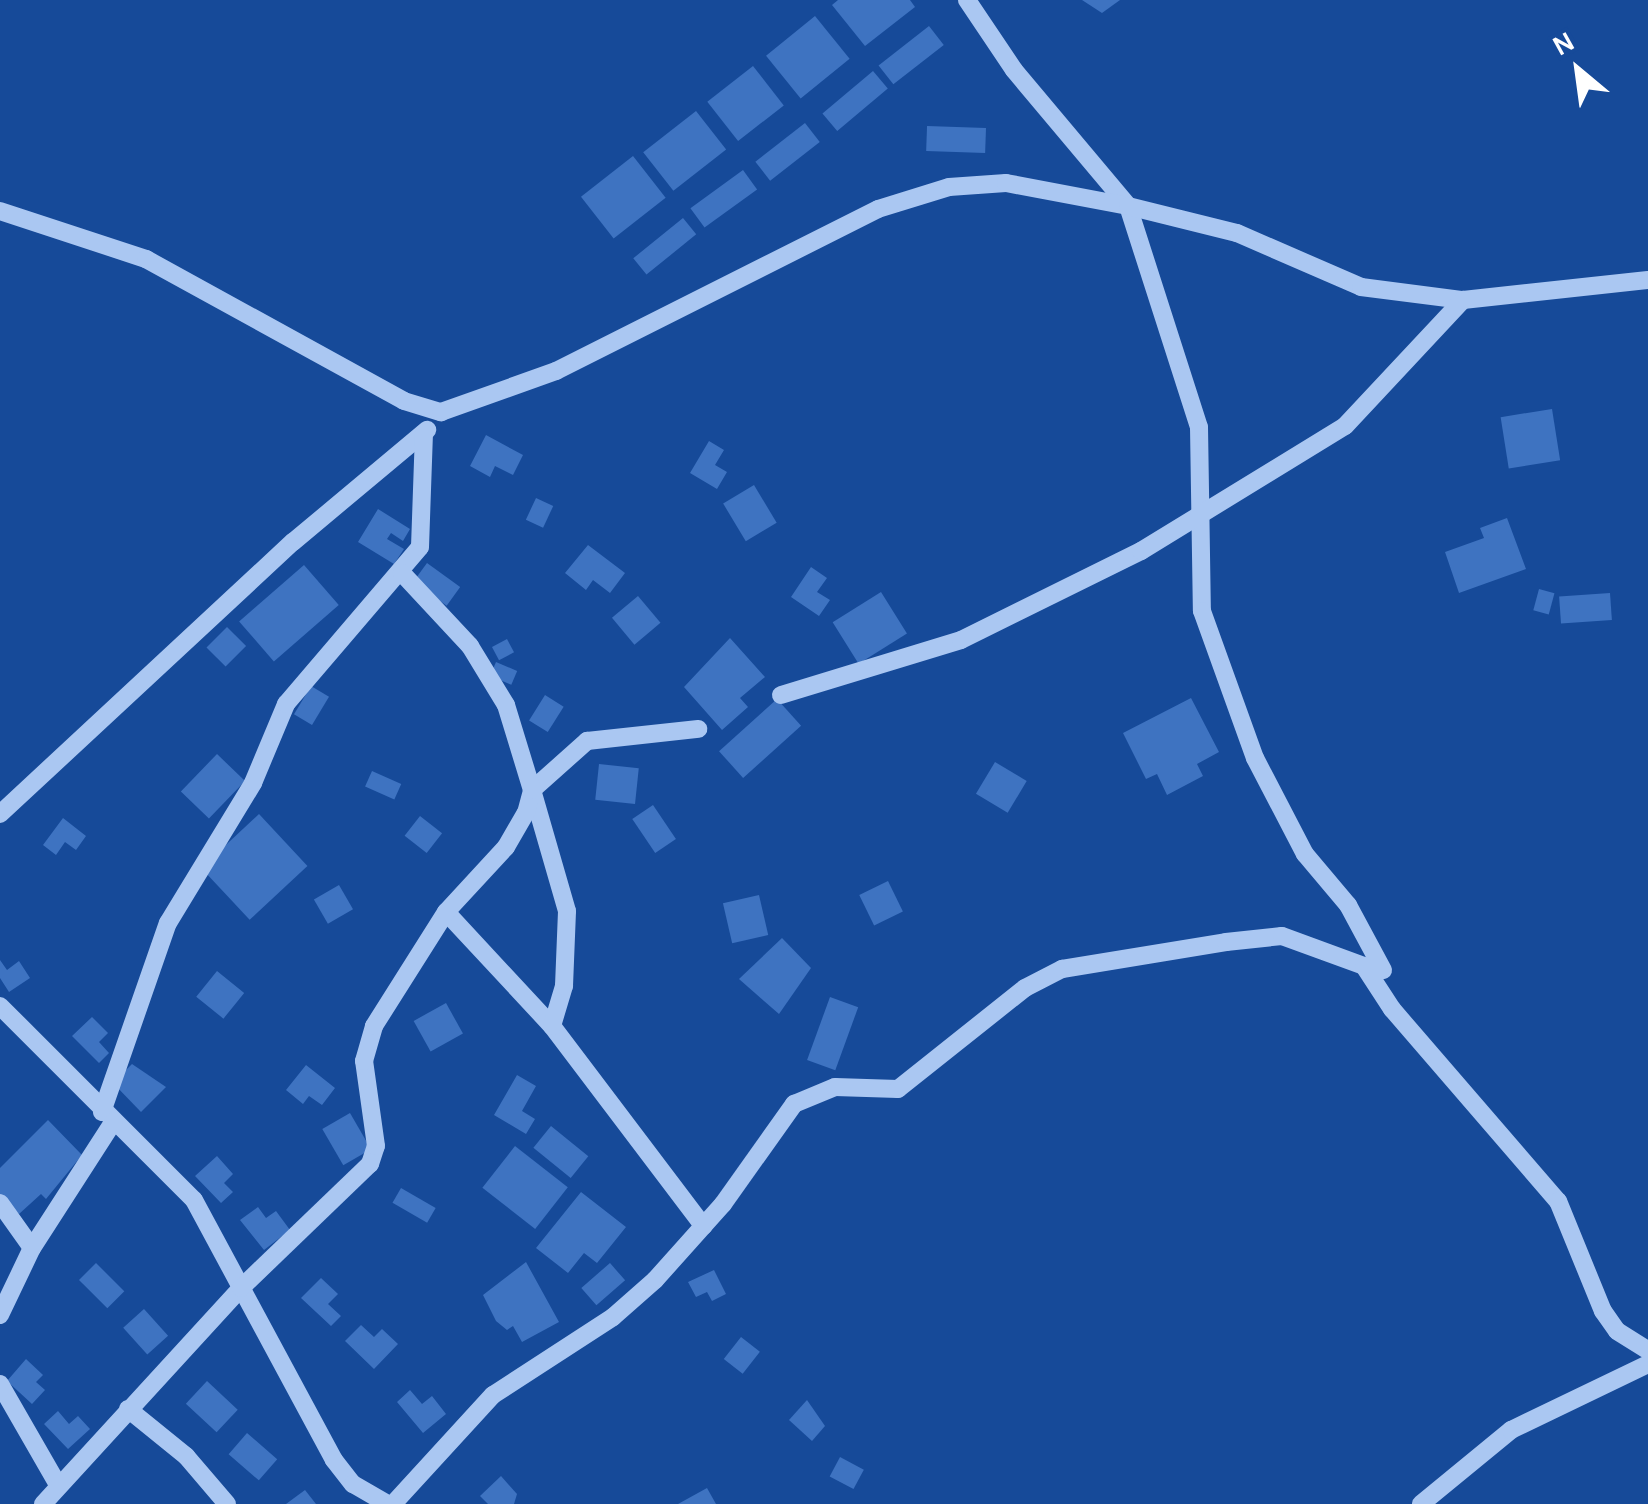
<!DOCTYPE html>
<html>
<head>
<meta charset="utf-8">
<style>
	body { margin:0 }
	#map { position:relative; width:1648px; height:1504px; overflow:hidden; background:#164a99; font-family:Karla,sans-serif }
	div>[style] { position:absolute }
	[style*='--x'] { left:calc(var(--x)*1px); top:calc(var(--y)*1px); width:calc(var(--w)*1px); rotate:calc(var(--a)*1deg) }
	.building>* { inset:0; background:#3e73c1; transform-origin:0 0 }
	.minor>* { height:18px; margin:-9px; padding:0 9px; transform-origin:9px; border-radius:9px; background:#aac7f2 }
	span { translate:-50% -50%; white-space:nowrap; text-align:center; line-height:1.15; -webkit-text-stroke:9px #164a99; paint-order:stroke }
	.north { position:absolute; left:1528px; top:20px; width:100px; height:100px; -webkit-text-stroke:8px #164a99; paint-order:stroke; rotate:331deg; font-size:28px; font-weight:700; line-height:40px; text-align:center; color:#fff }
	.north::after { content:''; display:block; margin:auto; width:35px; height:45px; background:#fff; clip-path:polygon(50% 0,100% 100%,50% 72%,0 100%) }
</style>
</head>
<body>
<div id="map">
	<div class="building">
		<i style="clip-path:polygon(838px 0,910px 0,915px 7px,865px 46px,832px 5px)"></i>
		<i style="clip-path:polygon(1082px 0,1120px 0,1102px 13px)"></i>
		<i style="left:815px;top:16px;width:55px;height:63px;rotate:51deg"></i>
		<i style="left:929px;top:26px;width:24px;height:64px;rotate:52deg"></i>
		<i style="left:753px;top:66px;width:50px;height:58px;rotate:52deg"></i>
		<i style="left:873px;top:71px;width:23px;height:66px;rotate:50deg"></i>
		<i style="left:696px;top:111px;width:49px;height:67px;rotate:52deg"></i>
		<i style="left:805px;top:123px;width:24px;height:63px;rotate:52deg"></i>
		<i style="left:986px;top:128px;width:25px;height:59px;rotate:92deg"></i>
		<i style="left:633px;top:156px;width:53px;height:66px;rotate:52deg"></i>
		<i style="left:743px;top:170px;width:24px;height:65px;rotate:54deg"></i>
		<i style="left:683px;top:218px;width:21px;height:64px;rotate:51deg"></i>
		<i style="left:1552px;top:409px;width:52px;height:52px;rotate:81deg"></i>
		<i style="clip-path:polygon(486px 435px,523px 455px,513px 475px,495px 466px,490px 477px,470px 466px)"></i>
		<i style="clip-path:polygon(709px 441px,724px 450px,715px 465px,727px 472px,717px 489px,690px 473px)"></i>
		<i style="left:754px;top:485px;width:44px;height:36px;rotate:59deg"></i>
		<i style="left:536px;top:498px;width:19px;height:24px;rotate:25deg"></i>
		<i style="clip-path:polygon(378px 509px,410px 529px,403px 541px,391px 533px,387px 539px,404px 549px,394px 564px,358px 542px)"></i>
		<i style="clip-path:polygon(1507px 518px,1526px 569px,1459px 593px,1445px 552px,1484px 538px,1480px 528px)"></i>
		<i style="clip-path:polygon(588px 545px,625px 573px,610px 593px,593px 580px,586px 590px,565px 573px)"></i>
		<i style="left:427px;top:563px;width:41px;height:23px;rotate:36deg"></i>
		<i style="left:304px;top:565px;width:53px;height:86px;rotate:49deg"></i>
		<i style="clip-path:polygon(811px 567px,827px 578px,817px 592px,830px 600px,819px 616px,791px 597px)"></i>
		<i style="left:1539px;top:589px;width:16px;height:22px;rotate:15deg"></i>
		<i style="left:881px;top:592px;width:49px;height:57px;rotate:58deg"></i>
		<i style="left:1610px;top:593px;width:27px;height:51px;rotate:86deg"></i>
		<i style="left:638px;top:596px;width:35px;height:34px;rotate:50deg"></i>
		<i style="left:227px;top:627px;width:27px;height:29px;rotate:45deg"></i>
		<i style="clip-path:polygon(730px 638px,765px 677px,740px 698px,748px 707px,722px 730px,684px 687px)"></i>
		<i style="left:507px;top:639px;width:15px;height:17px;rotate:62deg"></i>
		<i style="left:496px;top:662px;width:23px;height:15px;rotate:23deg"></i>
		<i style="left:311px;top:686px;width:21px;height:33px;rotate:31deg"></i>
		<i style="left:545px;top:695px;width:22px;height:30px;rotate:32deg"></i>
		<i style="clip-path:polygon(1191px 698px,1219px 752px,1197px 764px,1203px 776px,1167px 795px,1157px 774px,1146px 779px,1123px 733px)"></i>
		<i style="left:777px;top:699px;width:36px;height:78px;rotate:48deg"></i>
		<i style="left:217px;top:754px;width:39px;height:52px;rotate:44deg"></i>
		<i style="left:995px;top:762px;width:37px;height:37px;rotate:31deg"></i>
		<i style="left:599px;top:764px;width:40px;height:36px;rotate:6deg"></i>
		<i style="left:372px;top:771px;width:32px;height:17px;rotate:24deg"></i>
		<i style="left:653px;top:805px;width:41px;height:25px;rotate:56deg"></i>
		<i style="left:259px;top:814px;width:71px;height:79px;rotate:47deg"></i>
		<i style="left:420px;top:816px;width:28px;height:25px;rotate:38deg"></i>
		<i style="clip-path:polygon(63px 818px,86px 836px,76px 850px,65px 842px,56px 855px,43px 845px)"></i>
		<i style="left:888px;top:881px;width:34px;height:32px;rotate:64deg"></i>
		<i style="left:339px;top:885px;width:28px;height:29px;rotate:60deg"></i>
		<i style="left:759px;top:895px;width:41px;height:37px;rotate:77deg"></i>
		<i style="clip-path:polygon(782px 938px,811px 968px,779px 1014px,739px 979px)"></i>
		<i style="clip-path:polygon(0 960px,7px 970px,19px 961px,30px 978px,9px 992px,0 978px)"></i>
		<i style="left:217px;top:971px;width:35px;height:33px;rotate:39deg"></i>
		<i style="left:830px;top:997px;width:30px;height:67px;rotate:20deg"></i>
		<i style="left:446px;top:1003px;width:35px;height:37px;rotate:61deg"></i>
		<i style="clip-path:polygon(92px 1017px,108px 1033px,99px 1042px,109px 1053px,99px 1063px,72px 1036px)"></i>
		<i style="clip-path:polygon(132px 1064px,166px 1087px,141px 1112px,113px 1083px)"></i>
		<i style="clip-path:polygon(306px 1065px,335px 1088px,322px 1105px,309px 1096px,303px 1104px,286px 1090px)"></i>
		<i style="clip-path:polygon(517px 1075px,536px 1086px,522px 1111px,535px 1119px,526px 1134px,494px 1115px)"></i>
		<i style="left:350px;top:1113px;width:42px;height:32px;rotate:60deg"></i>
		<i style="clip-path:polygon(48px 1120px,82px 1155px,46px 1199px,41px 1194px,19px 1214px,0 1194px,0 1168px)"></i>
		<i style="left:551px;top:1126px;width:48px;height:28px;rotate:39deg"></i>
		<i style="left:515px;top:1146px;width:67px;height:53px;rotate:38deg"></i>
		<i style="clip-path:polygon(217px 1156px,233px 1174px,224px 1183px,233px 1192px,221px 1203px,195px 1176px)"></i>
		<i style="left:401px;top:1188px;width:40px;height:17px;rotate:30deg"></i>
		<i style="clip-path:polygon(581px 1192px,626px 1227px,597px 1263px,584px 1253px,568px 1273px,536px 1248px)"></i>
		<i style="clip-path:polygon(258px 1207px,266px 1218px,276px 1211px,290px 1230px,264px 1250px,240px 1220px)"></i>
		<i style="clip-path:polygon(526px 1262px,559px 1322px,522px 1342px,513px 1326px,507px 1330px,496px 1321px,483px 1295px)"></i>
		<i style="left:96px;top:1263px;width:40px;height:24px;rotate:45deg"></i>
		<i style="left:610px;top:1263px;width:23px;height:38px;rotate:49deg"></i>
		<i style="clip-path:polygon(714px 1270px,726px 1294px,712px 1301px,707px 1292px,696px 1297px,688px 1282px)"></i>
		<i style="clip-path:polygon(321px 1278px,338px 1294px,328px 1304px,341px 1316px,331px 1326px,301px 1298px)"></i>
		<i style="left:144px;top:1309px;width:36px;height:28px;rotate:48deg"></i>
		<i style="clip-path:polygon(361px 1325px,374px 1337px,382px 1329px,398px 1344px,374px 1369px,345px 1341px)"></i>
		<i style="left:741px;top:1337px;width:24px;height:28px;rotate:38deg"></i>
		<i style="clip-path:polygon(26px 1359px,43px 1375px,36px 1382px,45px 1390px,32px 1404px,7px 1381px)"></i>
		<i style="left:207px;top:1381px;width:42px;height:31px;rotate:43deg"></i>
		<i style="clip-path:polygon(410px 1390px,422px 1404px,432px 1396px,446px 1414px,423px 1433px,397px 1402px)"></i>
		<i style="clip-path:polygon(807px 1400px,825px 1426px,812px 1441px,789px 1420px)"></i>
		<i style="clip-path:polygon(58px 1411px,69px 1424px,78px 1416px,90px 1429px,68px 1449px,44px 1424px)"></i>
		<i style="left:247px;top:1433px;width:40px;height:28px;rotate:41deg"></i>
		<i style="left:840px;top:1457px;width:27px;height:22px;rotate:28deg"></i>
		<i style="clip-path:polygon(501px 1476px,517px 1494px,514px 1504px,488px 1504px,480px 1496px)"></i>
		<i style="clip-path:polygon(707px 1488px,716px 1504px,678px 1504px)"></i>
		<i style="clip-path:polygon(305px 1490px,316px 1504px,286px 1504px)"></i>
	</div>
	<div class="minor">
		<i style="--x:967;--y:0;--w:84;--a:56.1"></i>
		<i style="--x:1014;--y:70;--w:177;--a:50"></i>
		<i style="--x:1128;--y:206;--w:232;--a:72.2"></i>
		<i style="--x:1199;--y:427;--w:184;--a:89.1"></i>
		<i style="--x:1202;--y:611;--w:156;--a:70.2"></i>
		<i style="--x:1255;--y:758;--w:108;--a:62.5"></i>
		<i style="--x:1305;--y:854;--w:67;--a:49.9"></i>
		<i style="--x:1348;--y:905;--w:74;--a:61.7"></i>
		<i style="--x:0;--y:211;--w:154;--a:18.2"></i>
		<i style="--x:146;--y:259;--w:294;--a:28.8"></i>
		<i style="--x:404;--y:401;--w:39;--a:17"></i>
		<i style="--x:441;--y:412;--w:122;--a:-19.6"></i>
		<i style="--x:556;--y:371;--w:360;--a:-26.7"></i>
		<i style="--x:878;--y:209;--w:74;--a:-17.2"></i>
		<i style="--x:949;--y:187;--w:57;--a:-4"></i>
		<i style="--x:1006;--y:183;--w:124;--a:10.7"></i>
		<i style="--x:1128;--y:206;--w:112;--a:13.9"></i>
		<i style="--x:1237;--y:233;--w:135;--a:23.5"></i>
		<i style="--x:1361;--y:287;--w:103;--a:7.3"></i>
		<i style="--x:1463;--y:300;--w:186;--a:-6.2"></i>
		<i style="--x:781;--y:695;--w:188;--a:-17"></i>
		<i style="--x:961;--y:640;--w:201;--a:-26.3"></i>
		<i style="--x:1141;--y:551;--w:239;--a:-31.5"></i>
		<i style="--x:1345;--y:426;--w:173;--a:-46.9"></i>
		<i style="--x:0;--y:814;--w:400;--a:-42.9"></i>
		<i style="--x:293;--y:542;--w:175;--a:-39.9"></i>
		<i style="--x:446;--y:912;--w:156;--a:47.1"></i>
		<i style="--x:552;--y:1026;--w:251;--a:52.9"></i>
		<i style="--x:0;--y:1006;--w:274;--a:45"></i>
		<i style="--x:194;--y:1200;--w:295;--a:61.7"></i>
		<i style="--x:334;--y:1460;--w:31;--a:52"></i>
		<i style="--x:353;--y:1484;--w:39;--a:30"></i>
		<i style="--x:552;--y:1026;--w:42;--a:-73.3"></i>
		<i style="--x:564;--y:986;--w:75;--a:-87.7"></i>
		<i style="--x:567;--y:911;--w:126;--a:-106.1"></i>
		<i style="--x:532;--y:790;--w:74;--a:-41.7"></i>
		<i style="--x:587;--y:741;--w:112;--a:-6.2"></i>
		<i style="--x:102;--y:1112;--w:200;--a:-70.8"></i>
		<i style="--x:168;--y:923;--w:164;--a:-58.7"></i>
		<i style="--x:253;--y:783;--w:86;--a:-67.3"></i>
		<i style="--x:286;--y:704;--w:206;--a:-49.5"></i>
		<i style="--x:420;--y:547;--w:114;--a:-88"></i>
		<i style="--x:0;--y:1203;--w:55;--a:54.6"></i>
		<i style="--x:0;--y:1315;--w:74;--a:-64.5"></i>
		<i style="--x:32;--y:1248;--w:151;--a:-57.2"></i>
		<i style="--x:0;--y:1384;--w:116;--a:60.1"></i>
		<i style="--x:128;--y:1409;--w:75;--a:39"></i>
		<i style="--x:186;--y:1456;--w:63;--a:49.5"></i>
		<i style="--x:43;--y:1504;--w:293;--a:-47.5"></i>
		<i style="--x:241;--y:1288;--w:179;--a:-43.9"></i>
		<i style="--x:370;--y:1164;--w:19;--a:-72"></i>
		<i style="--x:376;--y:1146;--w:86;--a:-98"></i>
		<i style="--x:364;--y:1061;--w:36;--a:-74"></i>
		<i style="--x:374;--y:1026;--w:135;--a:-57.7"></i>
		<i style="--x:446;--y:912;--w:88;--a:-47.3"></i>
		<i style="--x:506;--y:847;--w:39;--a:-60"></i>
		<i style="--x:526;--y:813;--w:24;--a:-75"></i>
		<i style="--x:532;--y:790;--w:89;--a:-107"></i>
		<i style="--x:506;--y:705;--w:69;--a:-121.4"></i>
		<i style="--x:470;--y:646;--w:100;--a:-133"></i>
		<i style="--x:393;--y:1504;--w:148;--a:-47.5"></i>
		<i style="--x:493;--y:1395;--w:143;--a:-33"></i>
		<i style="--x:613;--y:1317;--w:56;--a:-41.4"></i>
		<i style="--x:655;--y:1280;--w:102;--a:-48.2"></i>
		<i style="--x:723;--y:1204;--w:123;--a:-54.6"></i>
		<i style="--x:794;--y:1104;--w:44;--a:-22.5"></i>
		<i style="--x:835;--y:1087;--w:63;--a:1.8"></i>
		<i style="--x:898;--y:1089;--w:162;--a:-38.5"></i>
		<i style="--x:1025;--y:988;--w:42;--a:-27.2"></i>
		<i style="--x:1062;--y:969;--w:166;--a:-9.3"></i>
		<i style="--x:1226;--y:942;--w:56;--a:-6.1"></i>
		<i style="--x:1282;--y:936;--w:87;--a:20.1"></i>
		<i style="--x:1364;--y:966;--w:51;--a:56.9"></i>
		<i style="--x:1392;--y:1009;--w:254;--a:49.2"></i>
		<i style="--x:1558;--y:1201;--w:119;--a:67.8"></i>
		<i style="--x:1603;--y:1311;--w:24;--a:55"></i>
		<i style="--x:1617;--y:1331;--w:36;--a:32"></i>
		<i style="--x:1421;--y:1504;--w:117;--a:-39.4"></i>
		<i style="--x:1511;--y:1430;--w:152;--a:-25.7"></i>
	</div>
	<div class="north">N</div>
</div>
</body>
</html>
